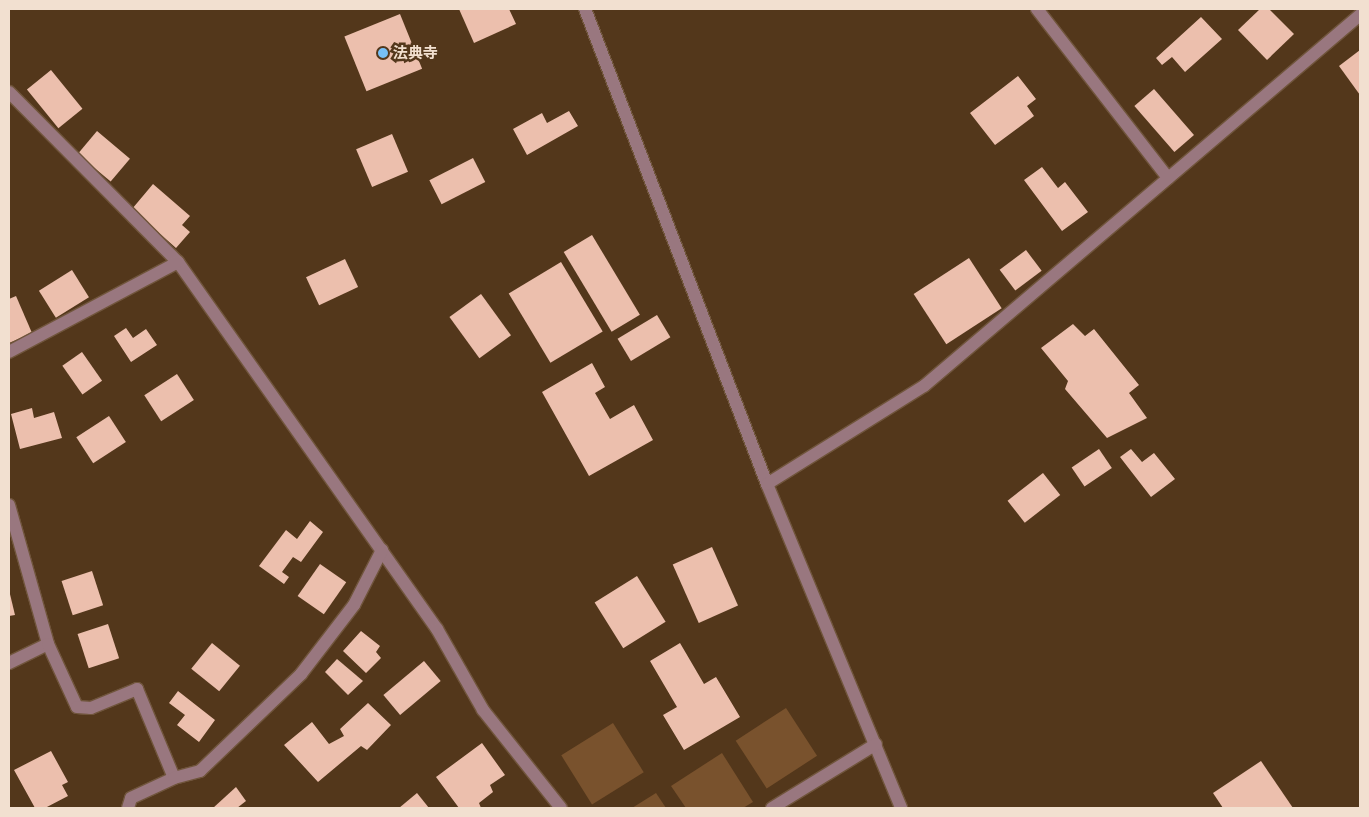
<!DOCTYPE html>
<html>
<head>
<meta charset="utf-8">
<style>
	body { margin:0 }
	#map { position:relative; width:1369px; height:817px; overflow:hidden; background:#53371b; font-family:Inter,"Noto Sans JP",sans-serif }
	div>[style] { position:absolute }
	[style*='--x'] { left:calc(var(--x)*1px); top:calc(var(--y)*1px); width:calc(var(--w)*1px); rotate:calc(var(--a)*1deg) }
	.green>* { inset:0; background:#79522d; transform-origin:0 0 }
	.building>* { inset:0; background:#ecbfad; transform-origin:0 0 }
	.roads { filter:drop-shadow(1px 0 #70553c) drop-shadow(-1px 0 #70553c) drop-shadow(0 1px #70553c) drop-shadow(0 -1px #70553c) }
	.minor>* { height:12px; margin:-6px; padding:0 6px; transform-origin:6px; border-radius:6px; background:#99777f }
	.dots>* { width:14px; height:14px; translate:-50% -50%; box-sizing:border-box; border:2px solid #53371b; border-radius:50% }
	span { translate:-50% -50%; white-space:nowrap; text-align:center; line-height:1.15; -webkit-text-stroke:5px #53371b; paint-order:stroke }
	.poi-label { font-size:15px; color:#f2e0d0; font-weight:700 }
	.left { translate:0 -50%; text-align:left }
	.frame { position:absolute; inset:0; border:10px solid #f2e0d0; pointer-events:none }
</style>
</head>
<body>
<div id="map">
	<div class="green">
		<i style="left:786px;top:708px;width:57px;height:60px;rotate:57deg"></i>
		<i style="left:613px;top:723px;width:58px;height:61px;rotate:58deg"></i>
		<i style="clip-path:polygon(722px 753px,753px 802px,743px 808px,686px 808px,671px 786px)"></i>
		<i style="clip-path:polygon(656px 793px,666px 808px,632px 808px)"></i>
	</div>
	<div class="building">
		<i style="clip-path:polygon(459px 9px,509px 9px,516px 24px,474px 43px)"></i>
		<i style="clip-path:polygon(1260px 9px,1269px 9px,1294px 34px,1267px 60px,1238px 30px)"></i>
		<i style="left:400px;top:14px;width:59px;height:60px;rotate:68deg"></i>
		<i style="clip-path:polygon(1201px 17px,1222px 39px,1185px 72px,1172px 57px,1162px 65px,1156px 58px)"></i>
		<i style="clip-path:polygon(1360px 50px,1360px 95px,1339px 66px)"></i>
		<i style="left:51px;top:70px;width:50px;height:31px;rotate:51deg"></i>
		<i style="clip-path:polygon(1018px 76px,1036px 99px,1027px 106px,1034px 116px,995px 145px,970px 113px)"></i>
		<i style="left:1154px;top:89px;width:61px;height:26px;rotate:49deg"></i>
		<i style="clip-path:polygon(569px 111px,578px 126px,527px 155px,513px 129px,542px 113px,547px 123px)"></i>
		<i style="left:97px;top:131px;width:43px;height:30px;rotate:40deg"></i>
		<i style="left:392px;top:134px;width:41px;height:39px;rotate:67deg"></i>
		<i style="left:473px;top:158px;width:27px;height:49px;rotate:63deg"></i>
		<i style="clip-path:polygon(1042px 167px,1058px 188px,1065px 182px,1088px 212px,1062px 231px,1024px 180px)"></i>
		<i style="clip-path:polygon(153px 184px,190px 216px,182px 225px,190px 232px,176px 248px,132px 209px)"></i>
		<i style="left:592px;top:235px;width:93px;height:33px;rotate:59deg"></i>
		<i style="left:1026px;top:250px;width:26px;height:33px;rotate:53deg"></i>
		<i style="left:969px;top:258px;width:60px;height:66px;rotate:57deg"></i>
		<i style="left:345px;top:259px;width:31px;height:43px;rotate:65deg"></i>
		<i style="left:561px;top:262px;width:81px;height:61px;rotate:59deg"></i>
		<i style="left:72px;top:270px;width:32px;height:39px;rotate:58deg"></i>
		<i style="left:481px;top:294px;width:51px;height:39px;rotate:54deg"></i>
		<i style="clip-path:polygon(16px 296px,32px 333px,9px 343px,9px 299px)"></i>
		<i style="left:657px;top:315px;width:26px;height:46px;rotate:59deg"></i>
		<i style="clip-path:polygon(1073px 324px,1085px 336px,1094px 329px,1139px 385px,1129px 393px,1147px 418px,1107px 438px,1065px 389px,1068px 381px,1041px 348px)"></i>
		<i style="clip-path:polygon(126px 328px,133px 338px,146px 329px,157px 345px,131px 362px,114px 336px)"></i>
		<i style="left:82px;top:352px;width:35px;height:24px;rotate:55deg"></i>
		<i style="clip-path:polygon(592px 363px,605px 387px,595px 393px,610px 419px,634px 405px,653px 440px,589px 476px,542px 392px)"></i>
		<i style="left:177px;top:374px;width:31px;height:39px;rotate:57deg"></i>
		<i style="clip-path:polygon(32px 408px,34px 418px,54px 412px,62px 438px,20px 449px,11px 414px)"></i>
		<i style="left:109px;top:416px;width:31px;height:39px;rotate:57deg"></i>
		<i style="left:1099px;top:449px;width:23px;height:33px;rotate:56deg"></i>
		<i style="clip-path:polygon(1131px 449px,1142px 462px,1154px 453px,1175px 479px,1151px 497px,1120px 457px)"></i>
		<i style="left:1043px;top:473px;width:28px;height:45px;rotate:52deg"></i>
		<i style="clip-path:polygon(310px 521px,323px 532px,301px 562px,293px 557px,282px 572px,289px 577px,284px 584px,259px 566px,286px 530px,297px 539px)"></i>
		<i style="left:712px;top:547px;width:64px;height:43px;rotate:66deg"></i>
		<i style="left:320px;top:564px;width:32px;height:39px;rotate:35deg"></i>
		<i style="left:92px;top:571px;width:36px;height:32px;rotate:72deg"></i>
		<i style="left:637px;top:576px;width:54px;height:50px;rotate:58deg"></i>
		<i style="clip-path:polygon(9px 590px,15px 615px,9px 616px)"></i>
		<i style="left:108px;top:624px;width:36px;height:32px;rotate:72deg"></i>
		<i style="clip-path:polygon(361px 631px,380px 646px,376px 652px,381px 658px,366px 673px,343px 651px)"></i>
		<i style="left:212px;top:643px;width:36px;height:33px;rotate:39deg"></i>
		<i style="clip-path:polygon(680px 643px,704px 684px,716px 677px,740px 717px,684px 750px,663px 715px,677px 707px,650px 661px)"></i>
		<i style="clip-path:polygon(337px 659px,363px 681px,348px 695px,325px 672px)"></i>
		<i style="left:424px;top:661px;width:26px;height:53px;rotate:50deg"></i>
		<i style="clip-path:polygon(178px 691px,215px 720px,199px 742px,177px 725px,185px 715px,169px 703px)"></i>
		<i style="clip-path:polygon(368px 703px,391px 725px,367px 750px,361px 746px,318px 782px,284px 745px,312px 722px,329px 744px,344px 736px,340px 729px)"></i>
		<i style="clip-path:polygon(482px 743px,505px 775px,490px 785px,493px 792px,479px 803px,481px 808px,459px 808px,436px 777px)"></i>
		<i style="clip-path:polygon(51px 751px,68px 782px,62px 785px,68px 796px,45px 808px,35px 808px,14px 770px)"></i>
		<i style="clip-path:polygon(1261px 761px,1293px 808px,1223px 808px,1213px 793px)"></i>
		<i style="clip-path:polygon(236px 787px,246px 801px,237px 808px,213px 808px)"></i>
		<i style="clip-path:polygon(417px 793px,429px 808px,399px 808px)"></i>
	</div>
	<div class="roads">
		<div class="minor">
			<i style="--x:585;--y:9;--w:509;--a:69.04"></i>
			<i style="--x:767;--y:484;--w:351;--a:67.5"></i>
			<i style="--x:1037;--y:9;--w:214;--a:52.2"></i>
			<i style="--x:9;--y:92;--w:240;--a:45.2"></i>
			<i style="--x:178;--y:262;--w:449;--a:54.8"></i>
			<i style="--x:437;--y:629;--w:93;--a:60.4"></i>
			<i style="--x:483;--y:710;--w:125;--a:51.5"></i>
			<i style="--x:9;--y:352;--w:191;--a:-28"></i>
			<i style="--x:767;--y:484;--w:185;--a:-32"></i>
			<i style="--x:924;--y:386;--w:572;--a:-40.4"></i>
			<i style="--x:9;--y:505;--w:144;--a:74.3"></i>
			<i style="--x:9;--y:663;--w:43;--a:-26"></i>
			<i style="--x:48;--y:644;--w:69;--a:65.3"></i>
			<i style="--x:77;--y:707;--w:14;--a:4"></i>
			<i style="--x:91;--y:708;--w:50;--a:-22.4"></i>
			<i style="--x:137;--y:689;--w:96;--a:67.4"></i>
			<i style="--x:128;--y:808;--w:10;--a:-73"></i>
			<i style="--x:131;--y:798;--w:47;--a:-24.9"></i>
			<i style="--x:174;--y:778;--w:27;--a:-15"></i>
			<i style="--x:200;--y:771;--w:140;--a:-43.8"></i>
			<i style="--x:301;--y:674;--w:87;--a:-52.5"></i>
			<i style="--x:354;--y:605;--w:62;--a:-63"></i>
			<i style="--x:772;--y:808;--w:122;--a:-31.6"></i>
		</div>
	</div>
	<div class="dots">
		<i style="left:383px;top:53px;background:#77c0f7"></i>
	</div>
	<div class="poi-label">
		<span class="left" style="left:393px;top:53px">法典寺</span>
	</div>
	<div class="frame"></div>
</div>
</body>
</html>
